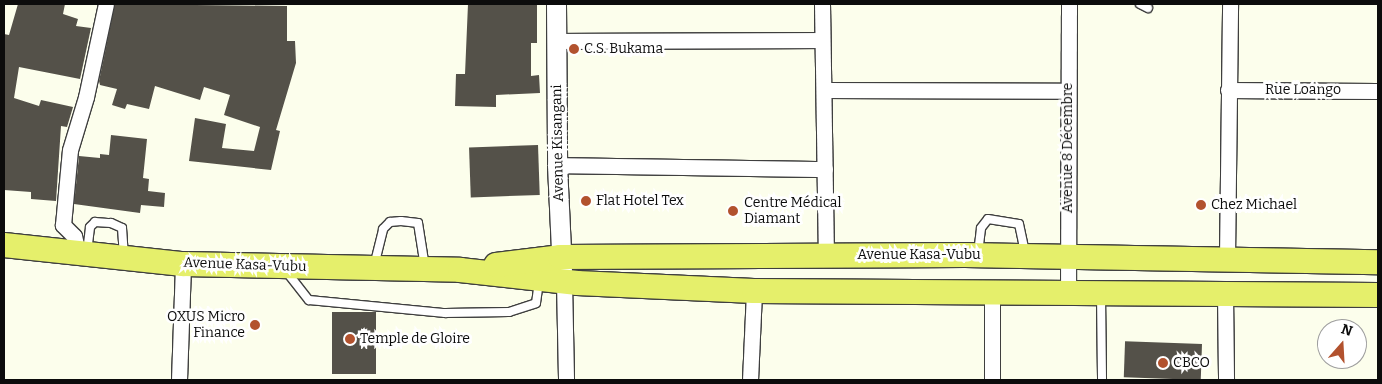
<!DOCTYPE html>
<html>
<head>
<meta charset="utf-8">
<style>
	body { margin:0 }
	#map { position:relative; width:1382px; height:384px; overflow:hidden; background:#fcfeec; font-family:Bitter,serif }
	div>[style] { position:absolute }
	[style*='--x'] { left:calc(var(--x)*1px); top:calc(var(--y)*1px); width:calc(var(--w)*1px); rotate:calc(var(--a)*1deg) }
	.building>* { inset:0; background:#545149; transform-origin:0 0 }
	.roads { filter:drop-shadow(1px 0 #3f3f3f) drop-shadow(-1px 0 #3f3f3f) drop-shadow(0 1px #3f3f3f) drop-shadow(0 -1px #3f3f3f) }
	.service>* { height:8px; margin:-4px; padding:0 4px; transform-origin:4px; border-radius:4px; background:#fff }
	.minor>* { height:15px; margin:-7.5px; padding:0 7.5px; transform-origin:7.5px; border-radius:7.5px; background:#fff }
	.tertiary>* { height:19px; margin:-9.5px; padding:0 9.5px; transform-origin:9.5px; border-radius:9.5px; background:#fff }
	.primary>* { height:24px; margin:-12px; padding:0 12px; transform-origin:12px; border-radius:12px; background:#e5ef6b }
	.dots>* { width:14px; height:14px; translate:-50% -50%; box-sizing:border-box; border:2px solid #fff; border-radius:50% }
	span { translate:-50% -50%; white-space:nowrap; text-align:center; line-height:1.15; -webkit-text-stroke:5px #fff; paint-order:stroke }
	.poi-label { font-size:14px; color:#0c0c0c }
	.left { translate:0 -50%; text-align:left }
	.right { translate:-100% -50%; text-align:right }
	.street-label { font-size:14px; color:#0c0c0c }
	.frame { position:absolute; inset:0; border:5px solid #0c0c0c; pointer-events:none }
	.north { position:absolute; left:1317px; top:319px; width:50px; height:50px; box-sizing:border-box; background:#fff; border:1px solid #9e9e9e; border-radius:50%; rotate:19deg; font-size:14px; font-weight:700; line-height:20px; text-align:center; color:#0c0c0c }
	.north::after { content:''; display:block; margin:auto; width:18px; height:22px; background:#b2522e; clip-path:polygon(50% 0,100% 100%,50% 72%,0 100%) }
</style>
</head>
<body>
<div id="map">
	<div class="building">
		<i style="clip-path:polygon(18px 4px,65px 4px,63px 14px,78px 19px,76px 26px,91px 28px,80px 79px,19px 67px,14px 98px,39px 106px,41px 100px,73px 107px,67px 127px,61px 126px,56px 201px,31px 199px,31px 192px,4px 190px,4px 34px,9px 35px)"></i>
		<i style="clip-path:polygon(115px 4px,287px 6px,287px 41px,295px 41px,296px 63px,276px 130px,280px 131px,271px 170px,189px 161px,195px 118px,226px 124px,222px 148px,254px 151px,260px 127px,224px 115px,230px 95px,204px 87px,200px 100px,155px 86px,149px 109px,127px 104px,125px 109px,112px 105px,117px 89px,100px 85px,99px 81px)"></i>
		<i style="clip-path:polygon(468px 4px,537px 4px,537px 43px,531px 43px,531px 76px,539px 75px,540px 93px,496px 95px,496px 107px,455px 106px,456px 74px,465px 74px)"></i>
		<i style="clip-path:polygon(111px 135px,147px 139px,143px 178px,149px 179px,148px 191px,165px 193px,164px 207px,141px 205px,140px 213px,74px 204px,79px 156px,100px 158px,100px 154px,109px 155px)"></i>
		<i style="left:538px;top:145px;width:50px;height:69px;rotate:88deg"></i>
		<i style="left:332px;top:312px;width:44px;height:62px"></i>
		<i style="left:1202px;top:344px;width:36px;height:77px;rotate:92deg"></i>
	</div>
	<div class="roads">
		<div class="service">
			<i style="--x:1140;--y:4;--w:9;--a:27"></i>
			<i style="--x:87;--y:252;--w:25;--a:-83"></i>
			<i style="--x:90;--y:227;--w:7;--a:-45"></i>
			<i style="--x:95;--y:222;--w:16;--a:4"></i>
			<i style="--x:111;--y:223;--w:12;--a:24"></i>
			<i style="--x:122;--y:228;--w:28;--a:86"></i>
			<i style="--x:978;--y:253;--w:25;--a:-83"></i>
			<i style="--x:981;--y:228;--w:11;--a:-52"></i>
			<i style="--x:988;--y:219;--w:31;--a:9"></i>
			<i style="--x:1019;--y:224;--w:29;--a:78"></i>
			<i style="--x:374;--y:266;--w:38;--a:-76"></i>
			<i style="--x:383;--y:229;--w:10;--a:-45"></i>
			<i style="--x:390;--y:222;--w:11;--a:-5"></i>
			<i style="--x:401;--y:221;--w:17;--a:7"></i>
			<i style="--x:418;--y:223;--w:45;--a:81"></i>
			<i style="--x:286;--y:271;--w:37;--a:52"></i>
			<i style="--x:309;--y:300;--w:137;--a:5.5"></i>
			<i style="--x:445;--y:313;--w:64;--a:-0.9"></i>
			<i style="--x:509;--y:312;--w:28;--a:-18"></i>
			<i style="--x:536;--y:303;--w:22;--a:-82"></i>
			<i style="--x:1101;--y:295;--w:85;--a:89.3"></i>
		</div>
		<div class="minor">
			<i style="--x:822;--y:4;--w:252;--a:89.1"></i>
			<i style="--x:556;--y:41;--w:266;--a:-0.2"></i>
			<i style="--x:824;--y:90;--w:244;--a:0.2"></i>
			<i style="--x:1228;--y:90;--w:150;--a:0.4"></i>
			<i style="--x:557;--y:165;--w:268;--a:0.9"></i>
			<i style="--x:78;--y:253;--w:17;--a:-103"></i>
			<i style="--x:74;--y:236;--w:16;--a:-135"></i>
			<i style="--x:63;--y:225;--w:75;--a:-84.7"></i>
			<i style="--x:70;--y:150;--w:55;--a:-73.2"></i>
			<i style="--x:86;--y:97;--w:95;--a:-77.9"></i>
			<i style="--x:1227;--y:257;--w:253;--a:-89.3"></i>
			<i style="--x:564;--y:282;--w:98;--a:88.8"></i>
			<i style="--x:1068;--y:293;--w:289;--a:-89.8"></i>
			<i style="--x:1225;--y:294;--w:86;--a:89.3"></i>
			<i style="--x:179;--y:380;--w:116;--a:-88"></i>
			<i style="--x:750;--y:380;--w:89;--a:-87.4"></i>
			<i style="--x:992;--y:380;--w:87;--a:-90"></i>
		</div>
		<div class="tertiary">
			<i style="--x:556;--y:4;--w:161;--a:89.6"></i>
			<i style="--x:557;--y:165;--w:105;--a:87.3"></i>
		</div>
		<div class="primary">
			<i style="--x:4;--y:245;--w:180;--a:6.1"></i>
			<i style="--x:183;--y:264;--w:277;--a:1.2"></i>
			<i style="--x:460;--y:270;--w:118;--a:6.3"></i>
			<i style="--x:577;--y:283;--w:177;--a:2.6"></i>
			<i style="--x:754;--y:291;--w:624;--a:0.37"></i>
			<i style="--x:496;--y:265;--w:64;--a:-7.1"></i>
			<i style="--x:560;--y:257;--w:405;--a:-0.3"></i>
			<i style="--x:965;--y:255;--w:413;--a:1"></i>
		</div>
	</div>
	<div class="dots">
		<i style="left:574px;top:49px;background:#b2522e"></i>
		<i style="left:586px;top:201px;background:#b2522e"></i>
		<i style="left:1201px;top:205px;background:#b2522e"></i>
		<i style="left:733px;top:211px;background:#b2522e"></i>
		<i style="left:255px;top:325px;background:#b2522e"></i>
		<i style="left:350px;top:339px;background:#b2522e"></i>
		<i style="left:1163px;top:363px;background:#b2522e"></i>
	</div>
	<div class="poi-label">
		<span class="left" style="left:584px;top:49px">C.S. Bukama</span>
		<span class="left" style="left:596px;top:201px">Flat Hotel Tex</span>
		<span class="left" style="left:744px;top:211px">Centre Médical<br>Diamant</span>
		<span class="left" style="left:1211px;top:205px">Chez Michael</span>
		<span class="right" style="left:245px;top:325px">OXUS Micro<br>Finance</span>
		<span class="left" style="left:360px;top:339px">Temple de Gloire</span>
		<span class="left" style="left:1173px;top:363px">CBCO</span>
	</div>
	<div class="street-label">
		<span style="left:1303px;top:90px">Rue Loango</span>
		<span style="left:558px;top:143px;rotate:-91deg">Avenue Kisangani</span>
		<span style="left:1068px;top:148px;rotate:-90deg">Avenue 8 Décembre</span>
		<span style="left:919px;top:255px">Avenue Kasa-Vubu</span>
		<span style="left:245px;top:265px;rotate:2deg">Avenue Kasa-Vubu</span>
	</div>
	<div class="frame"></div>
	<div class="north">N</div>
</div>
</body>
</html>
